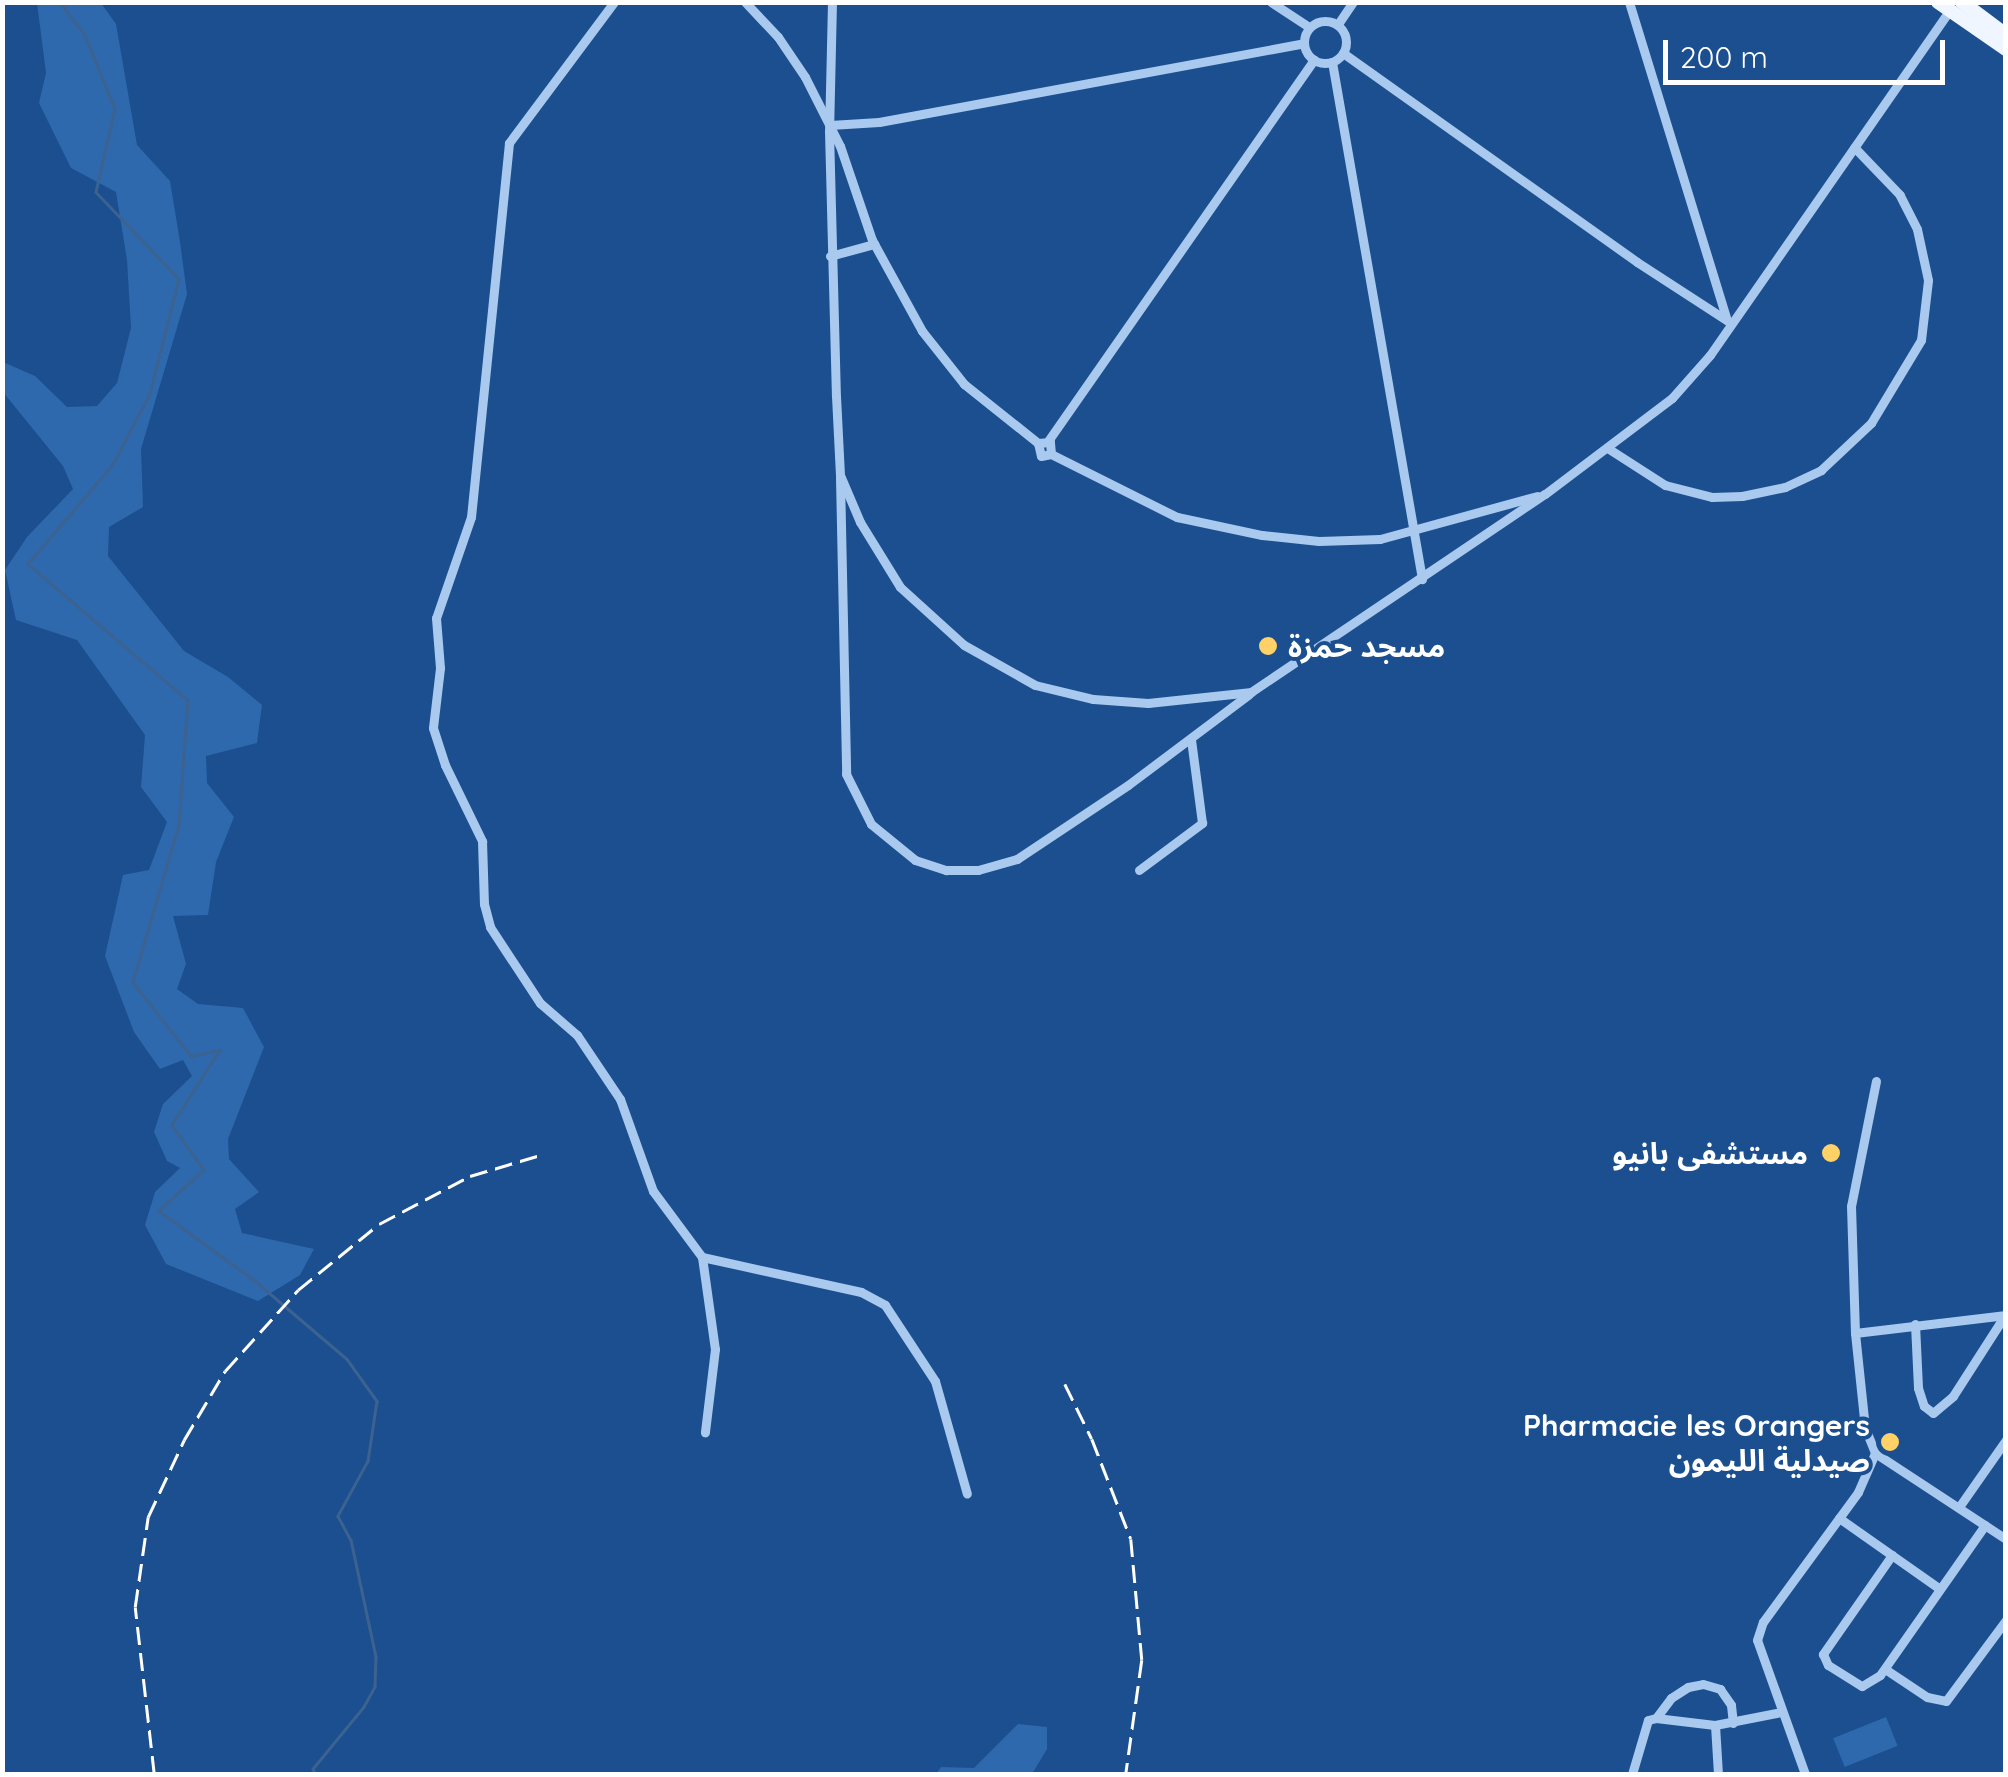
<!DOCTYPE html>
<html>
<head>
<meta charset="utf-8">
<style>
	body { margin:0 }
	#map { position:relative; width:2008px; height:1777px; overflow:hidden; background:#1b4f8f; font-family:Quicksand,"Noto Sans Arabic",sans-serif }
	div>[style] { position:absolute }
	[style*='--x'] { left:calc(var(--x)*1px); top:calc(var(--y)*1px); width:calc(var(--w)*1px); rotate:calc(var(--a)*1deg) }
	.green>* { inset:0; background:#2e69ad; transform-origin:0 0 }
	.stream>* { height:2.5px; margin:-1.25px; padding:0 1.25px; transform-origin:1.25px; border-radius:1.25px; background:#3c6290 }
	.minor>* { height:9px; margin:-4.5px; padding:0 4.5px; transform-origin:4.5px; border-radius:4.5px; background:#a9c9ee }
	.minor>.ring { margin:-4.5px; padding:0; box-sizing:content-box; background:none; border:9px solid #a9c9ee; border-radius:50% }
	.primary>* { height:14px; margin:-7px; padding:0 7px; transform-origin:7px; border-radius:7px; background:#f0f6ff }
	.rail>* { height:2.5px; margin-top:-1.25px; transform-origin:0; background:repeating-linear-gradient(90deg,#fff 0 18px,transparent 0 26px) }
	.dots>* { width:28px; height:28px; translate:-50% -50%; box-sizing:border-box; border:5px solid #1b4f8f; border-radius:50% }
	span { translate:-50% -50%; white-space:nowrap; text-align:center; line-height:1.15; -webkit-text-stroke:8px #1b4f8f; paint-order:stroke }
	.poi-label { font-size:30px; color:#fff; font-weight:700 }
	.left { translate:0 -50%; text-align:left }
	.right { translate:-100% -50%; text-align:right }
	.frame { position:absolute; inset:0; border:5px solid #fff; pointer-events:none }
	.scale { position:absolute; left:1663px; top:40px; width:282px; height:45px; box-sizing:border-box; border:5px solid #fff; border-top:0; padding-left:12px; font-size:30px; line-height:35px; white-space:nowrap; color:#fff; -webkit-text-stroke:8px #1b4f8f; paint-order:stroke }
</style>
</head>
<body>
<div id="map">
	<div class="green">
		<i style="clip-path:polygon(37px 3px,101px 3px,116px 24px,137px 145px,170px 181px,180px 242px,187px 294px,141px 449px,143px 507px,109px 527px,108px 556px,184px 651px,228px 677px,262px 705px,257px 743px,206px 756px,207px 783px,234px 817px,216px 862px,208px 915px,173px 916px,186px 964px,177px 989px,198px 1004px,243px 1008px,264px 1047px,228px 1139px,229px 1159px,259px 1192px,235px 1209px,242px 1233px,314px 1249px,300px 1275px,258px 1301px,166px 1264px,145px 1225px,155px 1192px,180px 1168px,167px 1161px,154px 1132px,163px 1104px,192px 1076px,183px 1060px,160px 1069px,134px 1032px,105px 956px,123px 875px,149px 870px,167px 822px,141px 787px,145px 735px,77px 640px,16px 620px,5px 570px,27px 537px,73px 489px,63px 466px,3px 392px,3px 362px,35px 376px,67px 407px,97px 406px,117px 383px,131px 328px,127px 260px,116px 192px,71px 168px,39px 103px,46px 73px)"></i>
		<i style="left:1886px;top:1717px;width:31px;height:57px;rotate:68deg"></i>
		<i style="clip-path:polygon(1018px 1724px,1047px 1727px,1047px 1749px,1032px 1774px,936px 1774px,941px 1767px,974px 1768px)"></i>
	</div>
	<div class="stream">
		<i style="--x:60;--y:2;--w:41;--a:52.9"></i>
		<i style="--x:85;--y:35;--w:80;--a:67.9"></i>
		<i style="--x:115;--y:109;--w:85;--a:102.9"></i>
		<i style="--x:96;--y:192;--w:120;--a:46.3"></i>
		<i style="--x:179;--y:279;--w:119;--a:104.2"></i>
		<i style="--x:150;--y:394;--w:81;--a:117.8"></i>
		<i style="--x:112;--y:466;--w:129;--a:130.6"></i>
		<i style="--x:28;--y:564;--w:210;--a:40.4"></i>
		<i style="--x:188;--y:700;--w:125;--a:94.1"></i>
		<i style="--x:179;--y:825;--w:164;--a:106.3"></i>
		<i style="--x:133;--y:982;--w:94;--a:51.9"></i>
		<i style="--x:191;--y:1056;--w:30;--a:-12"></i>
		<i style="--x:220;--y:1050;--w:89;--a:122.6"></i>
		<i style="--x:172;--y:1125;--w:55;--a:54.6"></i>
		<i style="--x:204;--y:1170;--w:61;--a:137.7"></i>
		<i style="--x:159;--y:1211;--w:116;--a:35.9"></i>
		<i style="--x:253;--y:1279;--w:123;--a:40.4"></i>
		<i style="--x:347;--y:1359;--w:52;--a:54.5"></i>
		<i style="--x:377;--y:1401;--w:61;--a:98.5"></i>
		<i style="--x:368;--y:1461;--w:63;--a:118.6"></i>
		<i style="--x:338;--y:1516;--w:27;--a:62"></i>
		<i style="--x:351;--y:1540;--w:120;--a:77.9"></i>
		<i style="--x:376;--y:1657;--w:30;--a:92"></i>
		<i style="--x:375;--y:1687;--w:23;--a:119"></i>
		<i style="--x:364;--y:1707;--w:80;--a:129.4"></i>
		<i style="--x:313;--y:1769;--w:6;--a:59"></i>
	</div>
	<div class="minor">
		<i style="--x:614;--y:2;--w:176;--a:126.7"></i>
		<i style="--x:509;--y:143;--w:376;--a:95.8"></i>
		<i style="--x:471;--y:517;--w:107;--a:109.1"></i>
		<i style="--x:436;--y:618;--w:50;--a:85.4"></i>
		<i style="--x:440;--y:668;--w:60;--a:96.7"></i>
		<i style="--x:433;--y:728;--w:39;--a:72"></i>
		<i style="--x:445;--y:765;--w:85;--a:64"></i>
		<i style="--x:482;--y:841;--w:63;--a:88.2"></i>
		<i style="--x:484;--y:904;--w:24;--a:75"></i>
		<i style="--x:490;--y:927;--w:91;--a:56.7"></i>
		<i style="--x:540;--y:1003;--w:49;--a:40.9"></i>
		<i style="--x:577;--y:1035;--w:77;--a:56.1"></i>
		<i style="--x:620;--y:1099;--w:98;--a:70.3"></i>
		<i style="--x:653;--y:1191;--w:82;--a:53.4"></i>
		<i style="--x:702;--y:1257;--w:93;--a:82"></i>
		<i style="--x:715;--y:1349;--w:84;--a:96.9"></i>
		<i style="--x:745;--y:2;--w:48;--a:46.7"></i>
		<i style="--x:778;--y:37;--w:48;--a:56"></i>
		<i style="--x:805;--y:77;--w:77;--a:63.1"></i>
		<i style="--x:840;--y:146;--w:99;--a:71.2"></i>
		<i style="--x:872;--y:240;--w:104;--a:61.2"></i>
		<i style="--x:922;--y:331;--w:68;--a:51.6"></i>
		<i style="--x:964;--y:384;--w:95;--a:38.6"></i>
		<i style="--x:832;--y:2;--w:129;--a:91.3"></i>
		<i style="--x:829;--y:131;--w:265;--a:88.5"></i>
		<i style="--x:836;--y:396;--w:79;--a:87.1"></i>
		<i style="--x:840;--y:475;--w:51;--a:66.9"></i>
		<i style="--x:860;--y:522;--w:76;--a:58.4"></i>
		<i style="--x:900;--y:587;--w:86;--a:42.2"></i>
		<i style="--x:964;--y:645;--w:81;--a:29.4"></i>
		<i style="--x:1035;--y:685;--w:60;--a:13.6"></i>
		<i style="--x:1093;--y:699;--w:55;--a:4.2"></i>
		<i style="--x:1148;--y:703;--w:104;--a:-6.1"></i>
		<i style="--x:1251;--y:692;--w:354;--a:-34"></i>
		<i style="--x:1545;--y:494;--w:159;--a:-37.1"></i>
		<i style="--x:1672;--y:398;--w:57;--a:-48.5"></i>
		<i style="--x:1710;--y:355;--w:420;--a:-55.2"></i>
		<i style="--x:1271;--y:2;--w:45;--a:33.3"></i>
		<i style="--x:1629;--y:2;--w:333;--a:72.9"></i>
		<i class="ring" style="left:1304px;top:21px;width:33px;height:33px"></i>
		<i style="--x:1338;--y:24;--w:27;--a:-56"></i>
		<i style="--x:1343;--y:53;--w:361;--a:35.4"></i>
		<i style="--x:1637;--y:262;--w:112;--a:33"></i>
		<i style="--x:1332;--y:62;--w:525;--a:80.12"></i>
		<i style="--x:830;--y:125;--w:49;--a:-3.5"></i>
		<i style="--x:879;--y:122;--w:432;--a:-10.5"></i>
		<i style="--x:830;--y:256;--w:46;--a:-15.3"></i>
		<i style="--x:1048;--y:441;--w:465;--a:-55.1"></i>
		<i style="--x:1609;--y:449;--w:67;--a:32.7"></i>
		<i style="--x:1665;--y:485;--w:49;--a:14.3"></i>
		<i style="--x:1712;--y:497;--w:30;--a:-2"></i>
		<i style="--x:1742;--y:496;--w:44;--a:-11.8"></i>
		<i style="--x:1785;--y:487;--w:40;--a:-25"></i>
		<i style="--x:1821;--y:470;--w:69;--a:-43.2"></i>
		<i style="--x:1871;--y:423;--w:97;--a:-58.9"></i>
		<i style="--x:1921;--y:340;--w:60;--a:-83.3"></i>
		<i style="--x:1928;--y:280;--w:52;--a:-102.2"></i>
		<i style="--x:1917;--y:229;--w:38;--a:-117"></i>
		<i style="--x:1900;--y:195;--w:66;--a:-133.8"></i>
		<i style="--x:1051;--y:454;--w:12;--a:-95"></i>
		<i style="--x:1050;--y:442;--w:12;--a:175"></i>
		<i style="--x:1038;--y:443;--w:13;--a:77"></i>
		<i style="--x:1041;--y:456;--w:10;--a:-11"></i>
		<i style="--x:1051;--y:454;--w:141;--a:26.6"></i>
		<i style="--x:1177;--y:517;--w:87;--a:12"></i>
		<i style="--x:1262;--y:535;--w:57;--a:6"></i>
		<i style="--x:1319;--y:541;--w:61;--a:-1.9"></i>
		<i style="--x:1380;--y:539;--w:163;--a:-15.3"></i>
		<i style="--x:840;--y:478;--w:296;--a:88.8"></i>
		<i style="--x:846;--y:774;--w:56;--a:63.4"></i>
		<i style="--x:871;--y:824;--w:57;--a:39.3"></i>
		<i style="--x:915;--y:860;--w:33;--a:18"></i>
		<i style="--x:946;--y:870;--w:32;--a:0"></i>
		<i style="--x:978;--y:870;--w:41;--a:-15.8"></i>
		<i style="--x:1017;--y:859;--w:133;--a:-33.7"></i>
		<i style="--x:1128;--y:785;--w:151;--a:-36.9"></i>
		<i style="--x:1139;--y:870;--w:79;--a:-36.7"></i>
		<i style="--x:1202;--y:823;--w:84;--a:-97.5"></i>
		<i style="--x:1876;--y:1081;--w:127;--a:101.3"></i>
		<i style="--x:1851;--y:1206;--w:127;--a:88.2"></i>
		<i style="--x:1855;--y:1333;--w:96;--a:84"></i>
		<i style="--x:1865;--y:1428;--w:27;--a:68"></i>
		<i style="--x:1875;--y:1453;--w:157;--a:33.3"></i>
		<i style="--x:702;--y:1257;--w:163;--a:12.4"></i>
		<i style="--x:861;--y:1292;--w:27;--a:28"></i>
		<i style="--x:885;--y:1305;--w:91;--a:56.7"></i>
		<i style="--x:935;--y:1381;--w:117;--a:74.2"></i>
		<i style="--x:1915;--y:1324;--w:64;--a:87.3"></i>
		<i style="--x:1918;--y:1388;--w:19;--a:72"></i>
		<i style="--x:1924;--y:1406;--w:11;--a:38"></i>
		<i style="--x:1933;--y:1413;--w:26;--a:-40"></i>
		<i style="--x:1953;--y:1396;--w:96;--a:-57.3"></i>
		<i style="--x:1855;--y:1333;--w:152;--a:-6.8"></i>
		<i style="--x:1959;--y:1507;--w:82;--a:-55"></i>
		<i style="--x:1839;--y:1518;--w:123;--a:35.1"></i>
		<i style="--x:1892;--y:1555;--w:121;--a:124.9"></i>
		<i style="--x:1823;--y:1654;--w:12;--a:66"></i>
		<i style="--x:1828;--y:1665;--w:40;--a:32"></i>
		<i style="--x:1862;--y:1686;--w:21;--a:-31"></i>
		<i style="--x:1880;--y:1675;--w:183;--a:-55"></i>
		<i style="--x:1885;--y:1669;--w:50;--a:33.7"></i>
		<i style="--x:1927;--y:1697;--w:19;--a:12"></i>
		<i style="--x:1946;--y:1701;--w:101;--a:-53.5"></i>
		<i style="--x:1656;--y:1718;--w:59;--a:6.8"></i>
		<i style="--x:1715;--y:1725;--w:67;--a:-11.1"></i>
		<i style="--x:1715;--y:1725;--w:49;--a:86.5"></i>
		<i style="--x:1632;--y:1774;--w:56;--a:-73.5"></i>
		<i style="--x:1648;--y:1720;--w:8;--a:-14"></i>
		<i style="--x:1656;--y:1718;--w:25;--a:-53"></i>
		<i style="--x:1671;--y:1698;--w:20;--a:-33"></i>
		<i style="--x:1688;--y:1687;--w:15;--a:-11"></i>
		<i style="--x:1703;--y:1684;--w:18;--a:16"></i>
		<i style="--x:1720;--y:1689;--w:19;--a:55"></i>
		<i style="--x:1731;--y:1705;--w:18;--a:84"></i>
		<i style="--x:1805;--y:1774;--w:142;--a:-109.7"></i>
		<i style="--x:1757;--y:1640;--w:19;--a:-72"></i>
		<i style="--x:1763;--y:1622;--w:161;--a:-53.8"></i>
		<i style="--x:1858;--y:1492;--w:43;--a:-66.4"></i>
	</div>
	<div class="primary">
		<i style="--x:1938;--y:2;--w:83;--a:34.7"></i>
		<i style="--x:1962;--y:2;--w:55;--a:36.9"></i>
	</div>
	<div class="rail">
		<i style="--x:1065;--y:1384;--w:61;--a:63.9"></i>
		<i style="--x:1092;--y:1439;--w:107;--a:68.7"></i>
		<i style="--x:1131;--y:1539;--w:121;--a:84.8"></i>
		<i style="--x:1142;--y:1660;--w:115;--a:98"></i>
		<i style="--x:154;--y:1774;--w:168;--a:-96.5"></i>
		<i style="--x:135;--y:1607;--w:91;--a:-81.8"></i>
		<i style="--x:148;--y:1517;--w:85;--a:-64.9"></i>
		<i style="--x:184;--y:1440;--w:80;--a:-59.3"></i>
		<i style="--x:225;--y:1371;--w:109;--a:-48"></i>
		<i style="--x:298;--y:1290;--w:104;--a:-39.2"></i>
		<i style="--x:379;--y:1224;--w:103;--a:-27.8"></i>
		<i style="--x:470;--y:1176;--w:70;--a:-16.6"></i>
	</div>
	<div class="dots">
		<i style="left:1268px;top:646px;background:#ffd166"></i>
		<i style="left:1831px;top:1153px;background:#ffd166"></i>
		<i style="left:1890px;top:1442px;background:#ffd166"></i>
	</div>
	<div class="poi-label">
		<span class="left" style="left:1288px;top:646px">مسجد حمزة</span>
		<span class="right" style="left:1808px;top:1153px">مستشفى بانيو</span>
		<span class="right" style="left:1870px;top:1442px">Pharmacie les Orangers<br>صيدلية الليمون</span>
	</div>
	<div class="frame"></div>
	<div class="scale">200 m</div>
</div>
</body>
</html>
